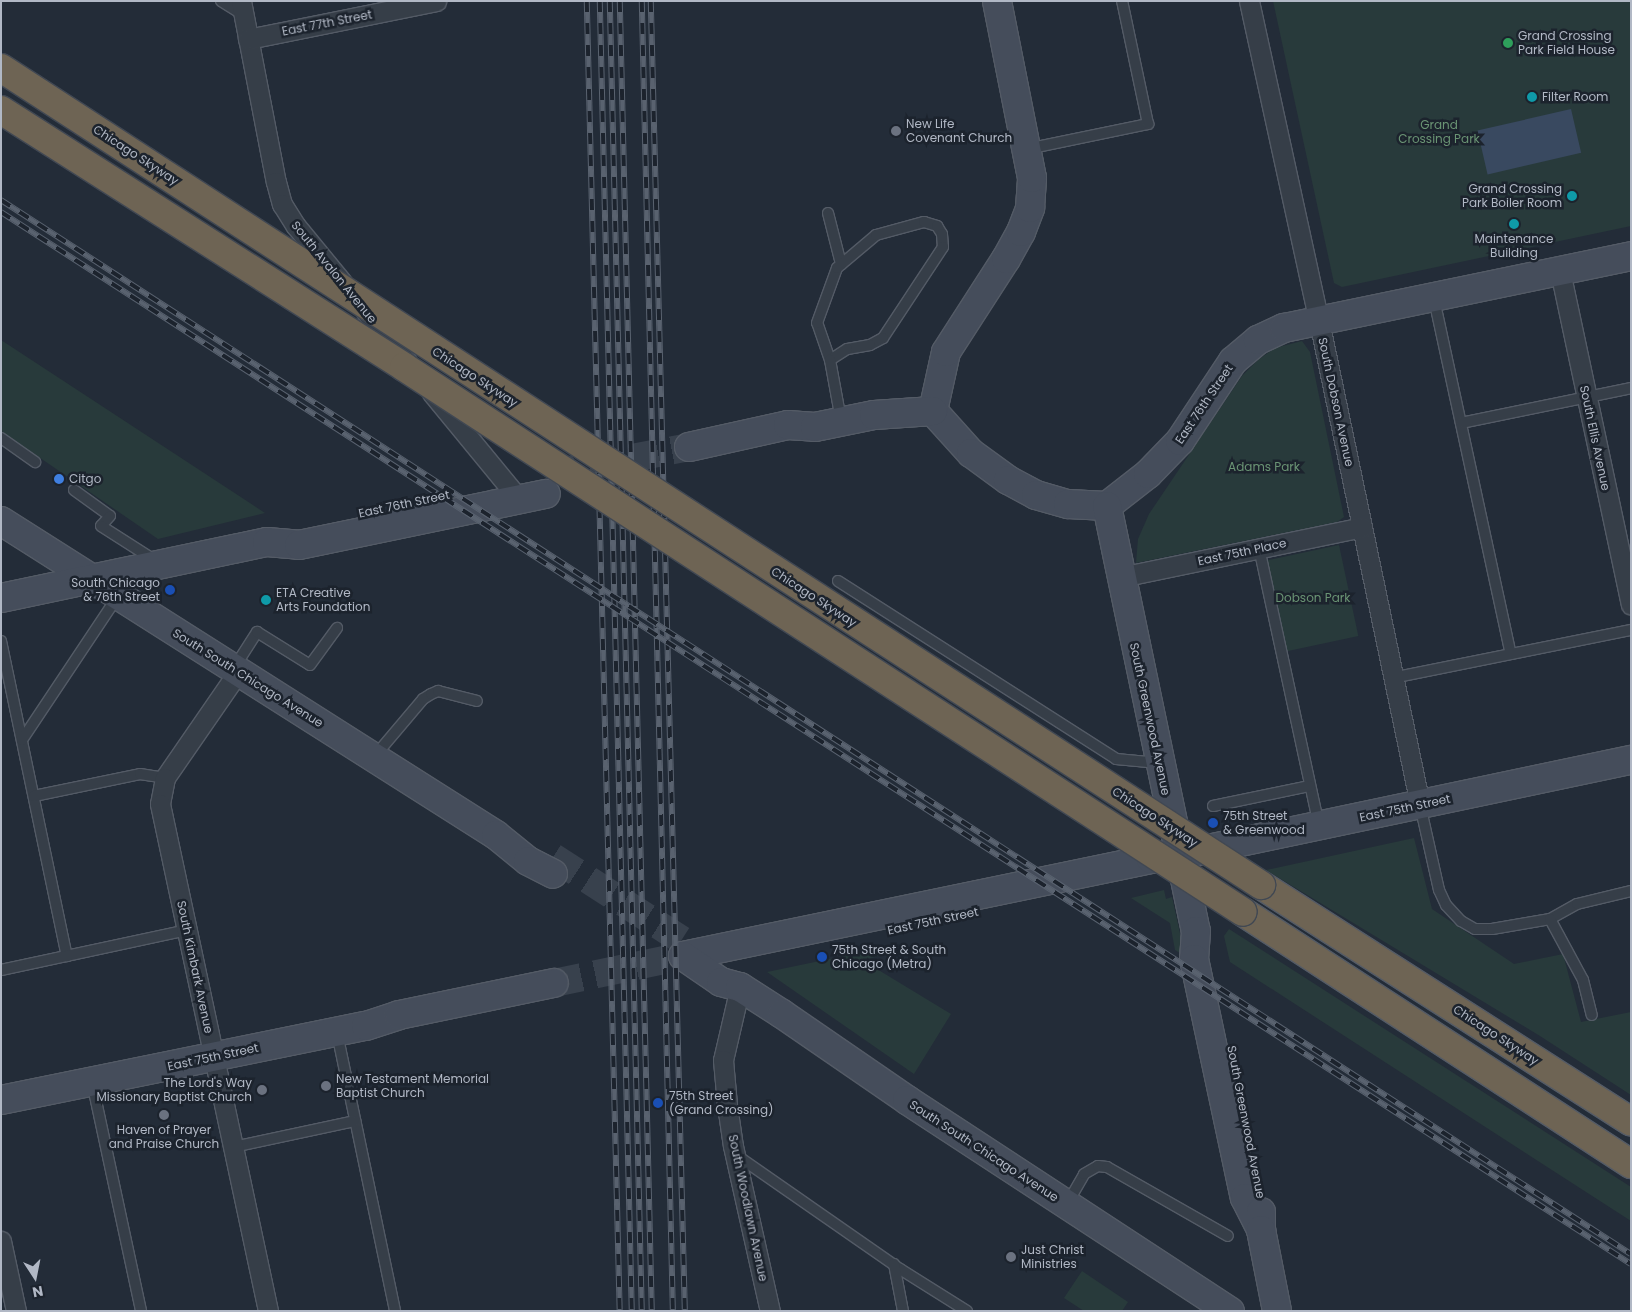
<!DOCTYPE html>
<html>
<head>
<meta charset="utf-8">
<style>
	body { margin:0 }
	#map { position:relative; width:1632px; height:1312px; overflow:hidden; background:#232c38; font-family:Poppins,sans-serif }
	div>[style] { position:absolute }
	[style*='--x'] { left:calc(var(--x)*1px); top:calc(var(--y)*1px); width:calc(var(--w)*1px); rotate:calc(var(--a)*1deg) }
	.green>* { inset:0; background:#283a3b; transform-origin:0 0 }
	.water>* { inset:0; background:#394960; transform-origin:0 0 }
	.secondary-tunnel>* { height:28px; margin-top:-14px; transform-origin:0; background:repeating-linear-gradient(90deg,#38414d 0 28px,transparent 0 42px) }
	.roads { filter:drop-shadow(1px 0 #545b66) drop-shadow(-1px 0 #545b66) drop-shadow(0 1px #545b66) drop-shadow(0 -1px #545b66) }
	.lane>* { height:10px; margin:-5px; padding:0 5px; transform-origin:5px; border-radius:5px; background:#363e48 }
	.street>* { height:19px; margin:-9.5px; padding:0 9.5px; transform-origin:9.5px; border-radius:9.5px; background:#363e48 }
	.secondary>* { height:28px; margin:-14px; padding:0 14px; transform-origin:14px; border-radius:14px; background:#454d5b }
	.highway>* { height:28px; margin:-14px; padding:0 14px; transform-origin:14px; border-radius:14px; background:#6e6454 }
	.rail>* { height:5.5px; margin-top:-2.75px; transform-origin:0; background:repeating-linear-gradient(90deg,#1c232d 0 11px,#59626f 0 22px); box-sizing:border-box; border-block:1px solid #59626f }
	.bridges { filter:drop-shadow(1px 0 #414853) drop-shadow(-1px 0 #414853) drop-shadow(0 1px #414853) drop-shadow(0 -1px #414853) }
	.highway-bridge>* { height:28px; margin:-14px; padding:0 14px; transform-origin:14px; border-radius:14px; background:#6e6454 }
	.dots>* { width:14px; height:14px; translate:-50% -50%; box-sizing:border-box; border:2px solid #1c232d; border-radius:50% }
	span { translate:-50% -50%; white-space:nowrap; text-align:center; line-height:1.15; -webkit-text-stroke:5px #1c232d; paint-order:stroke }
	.street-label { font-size:12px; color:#b1b8c5 }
	.poi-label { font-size:12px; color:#b1b8c5 }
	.left { translate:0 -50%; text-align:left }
	.right { translate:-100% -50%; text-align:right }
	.park-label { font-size:12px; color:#6a9474 }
	.frame { position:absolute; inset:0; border:2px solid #b1b8c5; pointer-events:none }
	.north { position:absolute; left:10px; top:1252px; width:50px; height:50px; -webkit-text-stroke:4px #1c232d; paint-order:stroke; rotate:169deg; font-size:14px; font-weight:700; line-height:20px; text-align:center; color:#b1b8c5 }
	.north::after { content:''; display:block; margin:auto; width:18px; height:22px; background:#b1b8c5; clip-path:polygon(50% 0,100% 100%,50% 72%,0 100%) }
</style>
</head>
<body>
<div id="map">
	<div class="green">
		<i style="clip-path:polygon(1273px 1px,1631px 1px,1631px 226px,1342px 287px,1334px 283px)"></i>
		<i style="clip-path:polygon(1px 340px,265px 513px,158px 539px,1px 431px)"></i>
		<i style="clip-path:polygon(1302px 341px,1310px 352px,1344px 517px,1337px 522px,1136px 563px,1138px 539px,1149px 514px,1242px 376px,1258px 360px,1275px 348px)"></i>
		<i style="left:1339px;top:545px;width:93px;height:73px;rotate:78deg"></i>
		<i style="clip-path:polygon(1414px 838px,1432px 909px,1514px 964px,1563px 954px,1581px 1022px,1631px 1012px,1631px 1095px,1540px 1036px,1266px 870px)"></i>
		<i style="clip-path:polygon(1164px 890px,1166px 899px,1172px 897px,1185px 956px,1175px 950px,1170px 923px,1131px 898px)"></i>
		<i style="clip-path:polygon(1229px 929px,1631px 1187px,1631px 1221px,1230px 962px,1224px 936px)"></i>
		<i style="clip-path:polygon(877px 949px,883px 955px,862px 960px,951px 1014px,914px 1074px,767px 972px)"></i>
		<i style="clip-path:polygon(1082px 1271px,1128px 1302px,1122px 1311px,1084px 1311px,1064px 1298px)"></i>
	</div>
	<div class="water">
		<i style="left:1571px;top:109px;width:45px;height:96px;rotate:77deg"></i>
	</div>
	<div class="secondary-tunnel">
		<i style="--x:548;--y:474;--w:144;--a:-10.8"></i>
		<i style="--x:553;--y:857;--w:153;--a:32.8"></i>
		<i style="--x:554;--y:983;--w:132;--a:-11.8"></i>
	</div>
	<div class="roads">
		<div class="lane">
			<i style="--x:221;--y:1;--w:26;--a:32"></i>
			<i style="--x:1027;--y:149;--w:124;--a:-11.7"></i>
			<i style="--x:1148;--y:124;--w:126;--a:-101.9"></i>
			<i style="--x:828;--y:213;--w:53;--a:75.7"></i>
			<i style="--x:1434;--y:299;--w:363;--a:77.8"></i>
			<i style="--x:830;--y:360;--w:39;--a:-109"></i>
			<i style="--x:817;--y:323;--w:59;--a:-70"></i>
			<i style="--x:837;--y:268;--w:51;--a:-40.2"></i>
			<i style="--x:876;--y:235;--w:50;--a:-15.2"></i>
			<i style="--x:924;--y:222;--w:14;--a:17"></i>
			<i style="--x:937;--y:226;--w:9;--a:58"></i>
			<i style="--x:942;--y:234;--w:13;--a:86"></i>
			<i style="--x:943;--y:247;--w:109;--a:123.4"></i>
			<i style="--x:883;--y:338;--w:15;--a:152"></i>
			<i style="--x:870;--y:345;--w:23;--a:170"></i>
			<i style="--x:847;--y:349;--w:20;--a:147"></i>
			<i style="--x:830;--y:360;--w:61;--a:79.6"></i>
			<i style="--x:1461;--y:423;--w:174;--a:-11.6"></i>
			<i style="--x:1;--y:438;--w:42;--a:35.2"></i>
			<i style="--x:74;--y:490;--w:44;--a:35.8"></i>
			<i style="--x:110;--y:516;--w:13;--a:132"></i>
			<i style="--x:101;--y:526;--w:65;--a:32.5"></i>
			<i style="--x:1259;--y:548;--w:283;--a:77.8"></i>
			<i style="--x:838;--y:581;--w:330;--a:32.6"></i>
			<i style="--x:1116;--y:759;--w:43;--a:5.3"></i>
			<i style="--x:1;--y:641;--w:322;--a:78.2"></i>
			<i style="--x:234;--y:668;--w:43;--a:-57.4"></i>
			<i style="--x:257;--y:632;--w:62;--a:31.9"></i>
			<i style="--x:310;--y:665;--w:46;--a:-53.9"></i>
			<i style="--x:1392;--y:678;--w:244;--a:-11.4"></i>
			<i style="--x:22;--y:740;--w:173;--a:-56.3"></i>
			<i style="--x:374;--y:757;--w:76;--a:-49.8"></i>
			<i style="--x:423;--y:699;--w:9;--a:-32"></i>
			<i style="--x:431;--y:694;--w:8;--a:-23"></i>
			<i style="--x:438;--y:691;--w:40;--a:14.4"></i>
			<i style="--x:34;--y:796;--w:108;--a:-11.7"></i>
			<i style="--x:140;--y:774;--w:25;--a:9"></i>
			<i style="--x:1420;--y:805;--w:87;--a:77.4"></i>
			<i style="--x:1439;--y:890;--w:17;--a:65"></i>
			<i style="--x:1446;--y:905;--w:22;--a:47"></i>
			<i style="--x:1461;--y:921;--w:16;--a:30"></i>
			<i style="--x:1475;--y:929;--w:17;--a:0"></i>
			<i style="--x:1492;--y:929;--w:59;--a:-9.8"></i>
			<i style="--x:1550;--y:919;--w:31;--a:-29"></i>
			<i style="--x:1577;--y:904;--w:56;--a:-13.5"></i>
			<i style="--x:1213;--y:806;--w:99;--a:-11.7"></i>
			<i style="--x:1550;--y:919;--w:69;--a:61.6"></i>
			<i style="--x:1583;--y:980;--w:36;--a:76"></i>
			<i style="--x:1;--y:970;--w:190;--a:-12.1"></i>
			<i style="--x:337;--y:1033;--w:284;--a:78.2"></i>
			<i style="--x:92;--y:1082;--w:234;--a:77.9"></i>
			<i style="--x:233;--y:1147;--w:125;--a:-12"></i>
			<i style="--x:736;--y:1155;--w:200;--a:34.8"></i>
			<i style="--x:900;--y:1269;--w:79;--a:32.1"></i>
			<i style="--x:1067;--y:1204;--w:34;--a:-60"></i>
			<i style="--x:1084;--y:1174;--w:16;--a:-30"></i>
			<i style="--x:1098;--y:1166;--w:9;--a:6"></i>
			<i style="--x:1107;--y:1167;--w:139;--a:29.7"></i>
			<i style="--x:894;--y:1264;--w:48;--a:79.2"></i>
		</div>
		<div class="street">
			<i style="--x:241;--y:1;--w:184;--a:79.1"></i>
			<i style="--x:276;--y:182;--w:23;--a:75"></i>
			<i style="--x:282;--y:204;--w:26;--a:58"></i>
			<i style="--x:296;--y:226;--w:72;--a:50.6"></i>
			<i style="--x:1249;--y:1;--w:328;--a:77.7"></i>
			<i style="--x:1319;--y:321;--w:494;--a:78.2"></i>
			<i style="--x:248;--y:39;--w:192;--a:-11.4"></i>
			<i style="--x:1560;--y:271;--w:341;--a:78"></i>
			<i style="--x:366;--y:312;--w:65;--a:50.6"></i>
			<i style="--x:432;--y:393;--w:137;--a:50.6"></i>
			<i style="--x:1121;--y:577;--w:246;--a:-11.7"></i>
			<i style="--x:238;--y:672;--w:129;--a:124.6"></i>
			<i style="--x:165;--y:778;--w:26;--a:101"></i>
			<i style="--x:160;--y:804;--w:518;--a:77.97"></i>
			<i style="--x:740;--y:987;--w:75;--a:103.1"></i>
			<i style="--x:723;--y:1060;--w:45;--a:84.9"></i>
			<i style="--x:727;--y:1105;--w:41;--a:81.7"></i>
			<i style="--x:733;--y:1146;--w:169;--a:77.4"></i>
			<i style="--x:1;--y:1241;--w:72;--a:77.9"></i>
		</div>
		<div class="secondary">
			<i style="--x:933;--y:411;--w:57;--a:47.9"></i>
			<i style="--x:971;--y:453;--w:46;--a:36.1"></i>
			<i style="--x:1008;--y:480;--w:32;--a:28"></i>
			<i style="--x:1036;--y:495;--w:33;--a:16"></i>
			<i style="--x:1068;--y:504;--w:39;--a:3"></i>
			<i style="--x:1107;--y:506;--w:52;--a:-38"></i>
			<i style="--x:1148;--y:474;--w:46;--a:-45.9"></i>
			<i style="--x:1180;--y:441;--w:96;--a:-56.5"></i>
			<i style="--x:1233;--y:361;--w:33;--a:-40"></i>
			<i style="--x:1258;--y:340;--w:29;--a:-25"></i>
			<i style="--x:1284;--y:328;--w:354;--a:-11.7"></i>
			<i style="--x:933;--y:411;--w:60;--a:-77.6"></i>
			<i style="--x:946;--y:352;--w:111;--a:-57.2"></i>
			<i style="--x:1006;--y:259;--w:31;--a:-61"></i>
			<i style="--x:1021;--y:232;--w:26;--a:-69"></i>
			<i style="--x:1030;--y:208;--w:30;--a:-86"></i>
			<i style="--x:1032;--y:178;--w:180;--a:-101.2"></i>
			<i style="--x:689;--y:447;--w:101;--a:-12.5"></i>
			<i style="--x:788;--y:425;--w:27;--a:4"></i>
			<i style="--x:815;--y:427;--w:60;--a:-11.5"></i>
			<i style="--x:874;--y:415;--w:59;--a:-3.9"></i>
			<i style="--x:1107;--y:506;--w:434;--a:78.2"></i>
			<i style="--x:1196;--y:931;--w:28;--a:94"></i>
			<i style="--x:1194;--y:959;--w:244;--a:78"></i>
			<i style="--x:1245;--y:1198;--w:36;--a:63"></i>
			<i style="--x:1;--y:521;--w:586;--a:32.39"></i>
			<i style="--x:496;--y:835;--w:41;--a:39.1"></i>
			<i style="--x:528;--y:861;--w:28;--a:27"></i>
			<i style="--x:1;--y:598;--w:272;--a:-11.9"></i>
			<i style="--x:267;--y:542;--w:32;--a:5"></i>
			<i style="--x:299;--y:545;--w:252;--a:-11.7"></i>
			<i style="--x:683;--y:956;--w:478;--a:-11.7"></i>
			<i style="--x:1151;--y:859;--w:28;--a:-8"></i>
			<i style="--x:1179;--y:855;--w:462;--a:-11.9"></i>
			<i style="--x:683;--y:956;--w:46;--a:34.4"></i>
			<i style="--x:721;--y:982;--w:20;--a:15"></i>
			<i style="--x:740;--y:987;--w:50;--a:32.7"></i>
			<i style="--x:782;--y:1014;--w:152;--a:34.5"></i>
			<i style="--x:907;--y:1100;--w:386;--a:33.2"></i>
			<i style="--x:1;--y:1100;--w:372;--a:-11.5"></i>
			<i style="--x:366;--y:1026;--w:35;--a:-18"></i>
			<i style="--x:399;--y:1015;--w:158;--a:-11.7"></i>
			<i style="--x:1261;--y:1212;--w:18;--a:90"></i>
			<i style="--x:1261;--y:1230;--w:83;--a:78.8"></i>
		</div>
		<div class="highway">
			<i style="--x:1261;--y:885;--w:439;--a:32.6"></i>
			<i style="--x:1243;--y:912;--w:463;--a:33"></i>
		</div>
	</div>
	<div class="rail">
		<i style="--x:587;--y:1;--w:1310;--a:88.56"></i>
		<i style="--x:600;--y:1;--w:1310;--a:88.6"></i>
		<i style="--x:610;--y:1;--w:1310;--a:88.6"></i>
		<i style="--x:620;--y:1;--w:1310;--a:88.6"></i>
		<i style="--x:642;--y:1;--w:1310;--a:88.64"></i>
		<i style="--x:651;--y:1;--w:1310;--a:88.51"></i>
		<i style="--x:1;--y:200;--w:1941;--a:32.89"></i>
		<i style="--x:1;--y:212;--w:1940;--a:32.84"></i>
	</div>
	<div class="bridges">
		<div class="highway-bridge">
			<i style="--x:1;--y:68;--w:1502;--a:32.96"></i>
			<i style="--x:1;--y:110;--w:478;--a:32.5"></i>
			<i style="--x:404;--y:367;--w:1000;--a:33.01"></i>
		</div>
	</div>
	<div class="dots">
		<i style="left:1508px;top:43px;background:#2e9e5b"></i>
		<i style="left:1532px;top:97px;background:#0f9aa8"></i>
		<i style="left:896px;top:131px;background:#6b7280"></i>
		<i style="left:1572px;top:196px;background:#0f9aa8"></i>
		<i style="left:1514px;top:224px;background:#0f9aa8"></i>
		<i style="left:59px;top:479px;background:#3f7fe0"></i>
		<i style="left:170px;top:590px;background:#1a4fb4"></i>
		<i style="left:266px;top:600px;background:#0f9aa8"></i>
		<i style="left:1213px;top:823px;background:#1a4fb4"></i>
		<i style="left:822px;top:957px;background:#1a4fb4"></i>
		<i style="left:326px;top:1086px;background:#6b7280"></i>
		<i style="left:262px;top:1090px;background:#6b7280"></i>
		<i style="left:658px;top:1103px;background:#1a4fb4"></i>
		<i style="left:164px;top:1115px;background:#6b7280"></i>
		<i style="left:1011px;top:1257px;background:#6b7280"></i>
	</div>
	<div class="street-label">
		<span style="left:327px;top:23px;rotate:-11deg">East 77th Street</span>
		<span style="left:136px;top:155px;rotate:33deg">Chicago Skyway</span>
		<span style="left:334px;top:272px;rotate:51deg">South Avalon Avenue</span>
		<span style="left:475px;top:377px;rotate:33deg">Chicago Skyway</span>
		<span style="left:1336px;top:402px;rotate:78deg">South Dobson Avenue</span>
		<span style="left:1204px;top:404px;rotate:-56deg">East 76th Street</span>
		<span style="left:1595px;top:438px;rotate:78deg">South Ellis Avenue</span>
		<span style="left:404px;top:504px;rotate:-12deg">East 76th Street</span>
		<span style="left:1242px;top:552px;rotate:-12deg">East 75th Place</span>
		<span style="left:814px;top:597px;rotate:33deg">Chicago Skyway</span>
		<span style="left:248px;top:678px;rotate:32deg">South South Chicago Avenue</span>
		<span style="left:1150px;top:719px;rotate:78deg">South Greenwood Avenue</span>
		<span style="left:1405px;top:808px;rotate:-12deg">East 75th Street</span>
		<span style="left:1155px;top:817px;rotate:33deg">Chicago Skyway</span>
		<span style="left:933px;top:921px;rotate:-12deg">East 75th Street</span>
		<span style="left:195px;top:967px;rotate:78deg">South Kimbark Avenue</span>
		<span style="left:1496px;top:1035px;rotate:33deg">Chicago Skyway</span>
		<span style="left:213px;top:1057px;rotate:-12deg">East 75th Street</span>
		<span style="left:1246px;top:1122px;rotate:79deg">South Greenwood Avenue</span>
		<span style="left:984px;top:1151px;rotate:33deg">South South Chicago Avenue</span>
		<span style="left:748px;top:1208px;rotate:78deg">South Woodlawn Avenue</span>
	</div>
	<div class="poi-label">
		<span class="left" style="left:1518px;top:43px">Grand Crossing<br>Park Field House</span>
		<span class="left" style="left:1542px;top:97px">Filter Room</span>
		<span class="left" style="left:906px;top:131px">New Life<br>Covenant Church</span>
		<span class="right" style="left:1562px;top:196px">Grand Crossing<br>Park Boiler Room</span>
		<span style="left:1514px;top:246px">Maintenance<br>Building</span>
		<span class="left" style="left:69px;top:479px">Citgo</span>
		<span class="right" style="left:160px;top:590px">South Chicago<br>&amp; 76th Street</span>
		<span class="left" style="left:276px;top:600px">ETA Creative<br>Arts Foundation</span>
		<span class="left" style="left:1223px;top:823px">75th Street<br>&amp; Greenwood</span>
		<span class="left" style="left:832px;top:957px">75th Street &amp; South<br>Chicago (Metra)</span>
		<span class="left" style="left:336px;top:1086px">New Testament Memorial<br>Baptist Church</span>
		<span class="right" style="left:252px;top:1090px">The Lord's Way<br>Missionary Baptist Church</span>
		<span class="left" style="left:669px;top:1103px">75th Street<br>(Grand Crossing)</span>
		<span style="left:164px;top:1137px">Haven of Prayer<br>and Praise Church</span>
		<span class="left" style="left:1021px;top:1257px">Just Christ<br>Ministries</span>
	</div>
	<div class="park-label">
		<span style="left:1439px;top:132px">Grand<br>Crossing Park</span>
		<span style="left:1264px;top:467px">Adams Park</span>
		<span style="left:1313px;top:598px">Dobson Park</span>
	</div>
	<div class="frame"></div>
	<div class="north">N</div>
</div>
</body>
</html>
